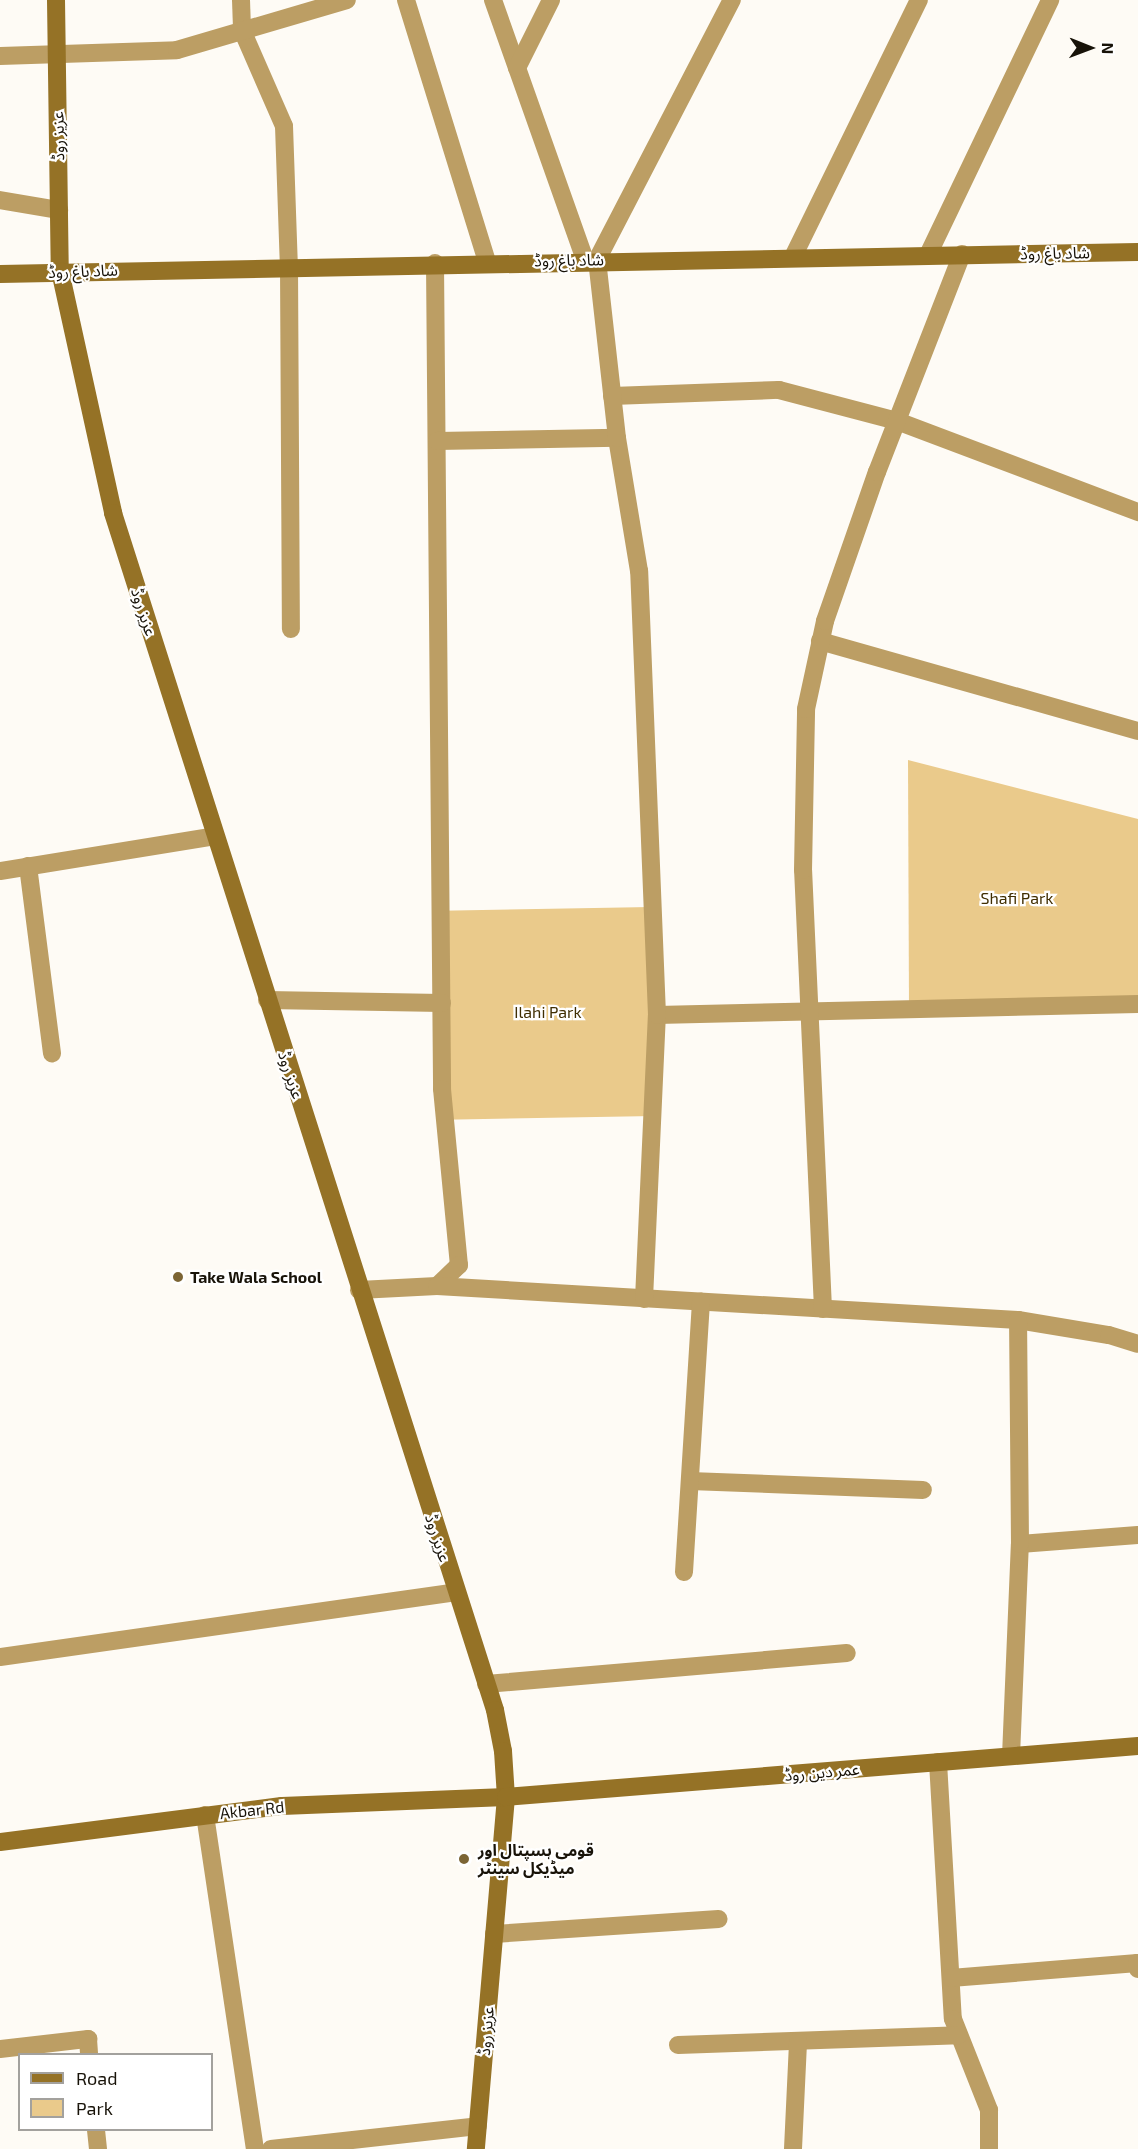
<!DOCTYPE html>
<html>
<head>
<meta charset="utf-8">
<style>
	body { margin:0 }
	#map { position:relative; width:1138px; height:2149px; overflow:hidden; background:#fefbf5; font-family:"Exo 2","Noto Sans Arabic",sans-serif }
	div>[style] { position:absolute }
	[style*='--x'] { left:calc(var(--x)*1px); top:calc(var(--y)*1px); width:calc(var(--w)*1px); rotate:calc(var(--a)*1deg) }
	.green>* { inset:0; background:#eaca8b; transform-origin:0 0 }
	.lane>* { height:18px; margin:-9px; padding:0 9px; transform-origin:9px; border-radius:9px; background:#bc9e64 }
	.street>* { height:18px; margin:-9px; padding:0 9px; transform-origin:9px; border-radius:9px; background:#bc9e64 }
	.secondary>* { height:18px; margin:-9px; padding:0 9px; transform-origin:9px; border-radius:9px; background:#957226 }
	.dots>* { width:16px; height:16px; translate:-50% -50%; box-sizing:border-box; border:3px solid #fff; border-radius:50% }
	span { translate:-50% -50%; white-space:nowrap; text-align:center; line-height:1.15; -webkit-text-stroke:4.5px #fff; paint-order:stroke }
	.street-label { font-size:16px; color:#181309 }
	.park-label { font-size:16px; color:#402e02 }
	.poi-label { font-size:16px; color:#181309; font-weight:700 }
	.left { translate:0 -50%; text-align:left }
	.legend { position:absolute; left:18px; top:2053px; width:195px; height:78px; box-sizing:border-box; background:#fff; border:2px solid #a3a19d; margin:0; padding:8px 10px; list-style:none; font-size:18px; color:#181309 }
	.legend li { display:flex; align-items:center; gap:12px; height:30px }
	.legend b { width:30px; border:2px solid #a3a19d }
	.north { position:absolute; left:1060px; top:18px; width:60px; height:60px; -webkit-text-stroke:4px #fff; paint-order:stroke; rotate:91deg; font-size:16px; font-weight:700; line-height:24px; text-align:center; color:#181309 }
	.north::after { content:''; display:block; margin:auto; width:21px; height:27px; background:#181309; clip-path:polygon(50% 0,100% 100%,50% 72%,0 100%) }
</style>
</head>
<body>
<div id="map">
	<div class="green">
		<i style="clip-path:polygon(908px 760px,1138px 819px,1138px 1004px,909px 1009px)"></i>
		<i style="left:651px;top:907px;width:209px;height:210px;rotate:89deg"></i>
	</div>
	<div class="lane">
		<i style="--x:28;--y:866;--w:189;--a:82.7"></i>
		<i style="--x:0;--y:1657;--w:461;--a:-8.1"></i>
	</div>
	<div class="street">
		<i style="--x:241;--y:0;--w:30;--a:88"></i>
		<i style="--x:242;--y:30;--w:105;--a:66.4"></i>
		<i style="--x:284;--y:126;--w:140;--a:88"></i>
		<i style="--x:289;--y:266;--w:363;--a:89.7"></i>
		<i style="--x:406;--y:0;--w:274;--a:72.8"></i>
		<i style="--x:493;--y:0;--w:276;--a:70.5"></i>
		<i style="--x:0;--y:56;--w:177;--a:-1.9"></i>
		<i style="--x:177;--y:50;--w:177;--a:-16.4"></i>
		<i style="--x:517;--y:68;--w:76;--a:-63.4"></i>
		<i style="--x:0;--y:200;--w:60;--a:9.6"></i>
		<i style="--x:928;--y:255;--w:283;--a:-64.4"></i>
		<i style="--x:793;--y:257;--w:286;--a:-63.9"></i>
		<i style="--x:435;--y:263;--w:826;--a:89.51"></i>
		<i style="--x:442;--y:1089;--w:177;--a:84.5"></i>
		<i style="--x:459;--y:1265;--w:30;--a:136"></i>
		<i style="--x:612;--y:396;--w:167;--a:-2.1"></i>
		<i style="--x:779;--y:390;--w:122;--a:14.7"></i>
		<i style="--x:897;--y:421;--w:258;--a:20.7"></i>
		<i style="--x:437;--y:441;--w:180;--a:-1"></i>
		<i style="--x:820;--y:641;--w:330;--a:15.8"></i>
		<i style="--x:0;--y:871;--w:218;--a:-9.2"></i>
		<i style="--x:267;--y:1000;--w:175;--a:1"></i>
		<i style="--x:657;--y:1015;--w:481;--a:-1.3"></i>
		<i style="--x:359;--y:1290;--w:78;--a:-2.9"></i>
		<i style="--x:437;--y:1286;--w:582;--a:3.35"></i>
		<i style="--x:1018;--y:1320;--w:92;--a:9.4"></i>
		<i style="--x:1109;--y:1335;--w:30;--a:17"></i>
		<i style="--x:644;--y:1299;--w:284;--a:-87.4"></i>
		<i style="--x:657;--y:1015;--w:444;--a:-92.3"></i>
		<i style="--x:639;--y:571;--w:135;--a:-99.4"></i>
		<i style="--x:617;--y:438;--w:179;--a:-96.4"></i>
		<i style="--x:597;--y:260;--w:293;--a:-62.6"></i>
		<i style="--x:823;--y:1309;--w:439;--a:-92.6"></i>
		<i style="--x:803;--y:870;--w:161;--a:-88.9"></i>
		<i style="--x:806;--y:709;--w:90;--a:-77.8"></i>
		<i style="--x:825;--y:621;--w:158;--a:-70.8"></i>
		<i style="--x:877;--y:472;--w:234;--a:-68.7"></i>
		<i style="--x:690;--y:1481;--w:233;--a:2.2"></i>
		<i style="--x:1020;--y:1544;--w:118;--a:-4.4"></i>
		<i style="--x:684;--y:1572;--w:271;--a:-86.4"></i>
		<i style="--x:486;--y:1684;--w:362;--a:-4.9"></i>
		<i style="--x:1011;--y:1756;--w:212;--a:-87.6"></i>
		<i style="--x:1020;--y:1544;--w:224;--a:-90.5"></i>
		<i style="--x:938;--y:1762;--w:257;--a:86.7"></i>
		<i style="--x:953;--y:2019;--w:98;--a:68.4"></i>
		<i style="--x:989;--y:2110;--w:39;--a:90"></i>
		<i style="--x:205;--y:1815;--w:338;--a:81.5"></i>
		<i style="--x:494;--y:1934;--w:225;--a:-3.8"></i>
		<i style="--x:951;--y:1978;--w:187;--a:-4.6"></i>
		<i style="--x:1137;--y:1963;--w:6;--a:81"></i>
		<i style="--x:678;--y:2045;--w:281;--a:-2"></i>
		<i style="--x:0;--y:2049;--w:89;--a:-6.5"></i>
		<i style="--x:88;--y:2039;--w:15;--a:86"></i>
		<i style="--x:96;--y:2130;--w:19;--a:84"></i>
		<i style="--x:271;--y:2149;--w:208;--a:-6.3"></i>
		<i style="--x:793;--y:2149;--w:108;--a:-87.3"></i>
	</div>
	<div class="secondary">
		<i style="--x:56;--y:0;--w:271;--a:89.2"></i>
		<i style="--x:60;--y:271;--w:248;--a:77.6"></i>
		<i style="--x:113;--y:513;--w:1256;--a:72.3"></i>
		<i style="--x:495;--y:1710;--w:42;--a:79"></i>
		<i style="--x:503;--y:1751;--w:46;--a:86.3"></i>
		<i style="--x:506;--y:1797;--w:353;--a:94.9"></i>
		<i style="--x:0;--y:274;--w:1138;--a:-1.11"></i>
		<i style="--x:0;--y:1842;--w:284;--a:-7.3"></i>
		<i style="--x:282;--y:1806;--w:224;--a:-2.3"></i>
		<i style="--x:506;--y:1797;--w:634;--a:-4.61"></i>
	</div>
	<div class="dots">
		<i style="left:178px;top:1277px;background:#7c6535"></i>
		<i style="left:464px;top:1859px;background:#7c6535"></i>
	</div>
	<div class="street-label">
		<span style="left:58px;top:136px;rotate:-91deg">عزیز روڈ</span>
		<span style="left:1055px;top:253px;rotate:-1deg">شاد باغ روڈ</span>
		<span style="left:569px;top:260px;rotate:-1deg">شاد باغ روڈ</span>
		<span style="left:83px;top:271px;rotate:-2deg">شاد باغ روڈ</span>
		<span style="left:144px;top:612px;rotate:72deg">عزیز روڈ</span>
		<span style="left:291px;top:1075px;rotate:72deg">عزیز روڈ</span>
		<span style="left:438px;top:1538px;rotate:72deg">عزیز روڈ</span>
		<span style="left:822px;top:1772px;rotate:-5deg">عمر دین روڈ</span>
		<span style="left:252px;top:1810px;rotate:-6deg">Akbar Rd</span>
		<span style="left:486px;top:2031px;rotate:-85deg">عزیز روڈ</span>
	</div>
	<div class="park-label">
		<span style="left:1017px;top:898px">Shafi Park</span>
		<span style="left:548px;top:1012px">Ilahi Park</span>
	</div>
	<div class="poi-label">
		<span class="left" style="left:190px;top:1277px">Take Wala School</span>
		<span class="left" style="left:478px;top:1859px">قومی ہسپتال اور<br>میڈیکل سینٹر</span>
	</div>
	<ul class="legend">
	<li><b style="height:8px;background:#957226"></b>Road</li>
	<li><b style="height:16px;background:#eaca8b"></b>Park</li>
	</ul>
	<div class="north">N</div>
</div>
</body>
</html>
